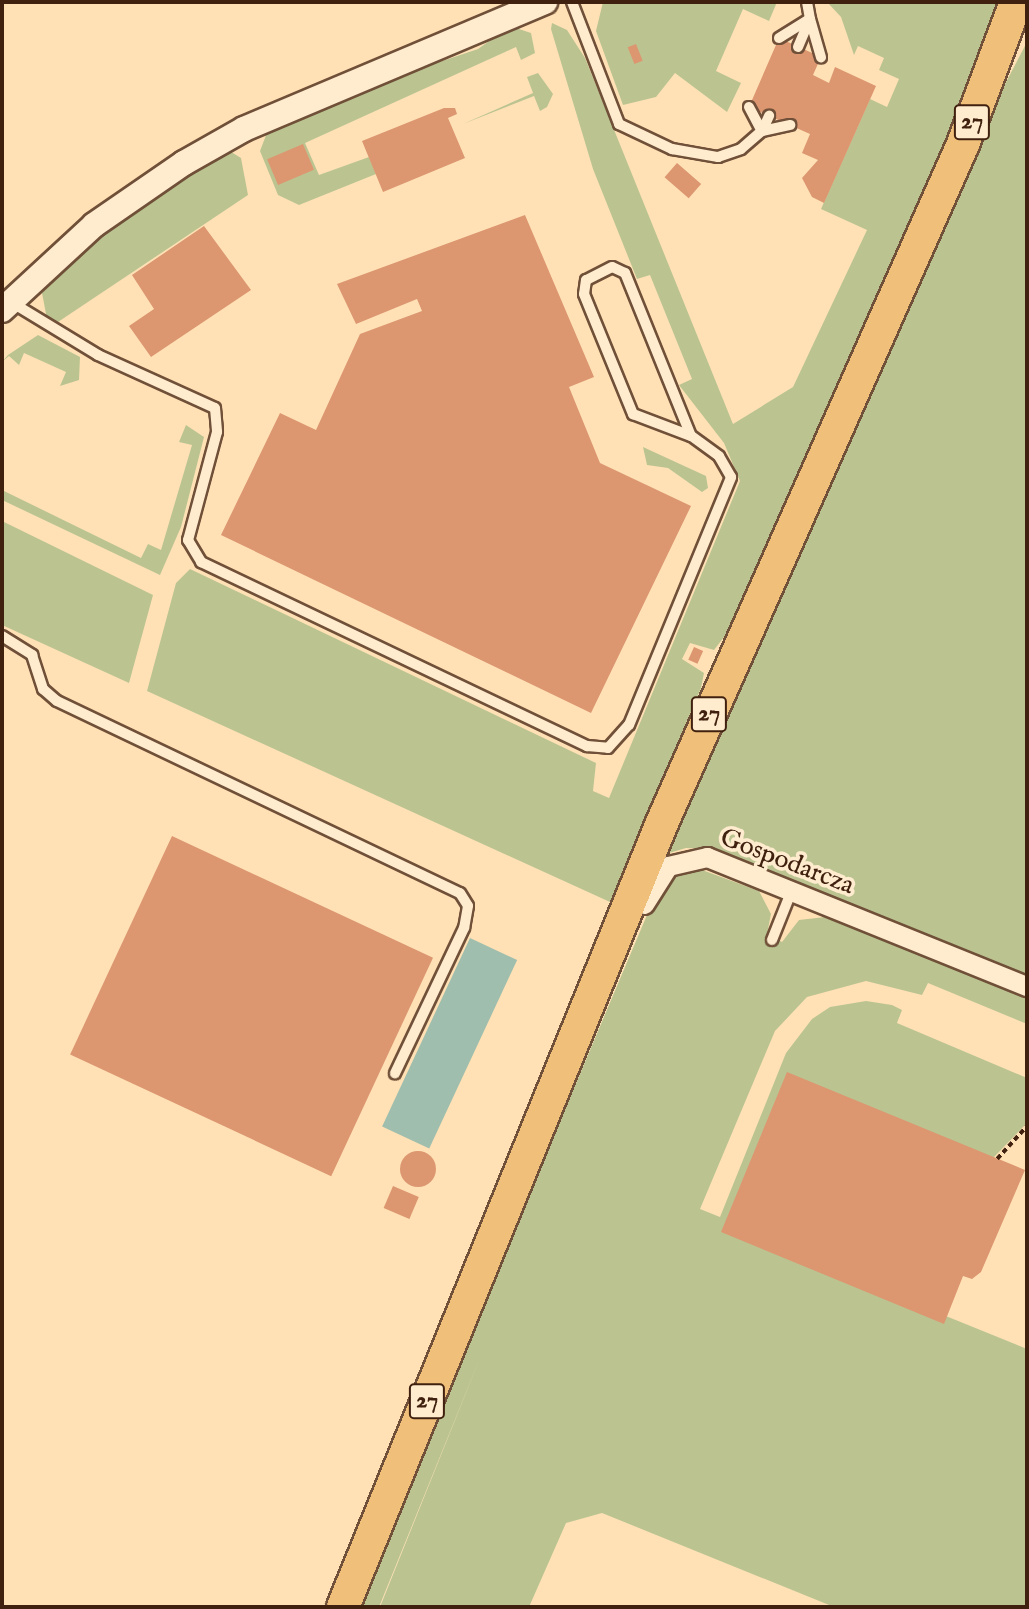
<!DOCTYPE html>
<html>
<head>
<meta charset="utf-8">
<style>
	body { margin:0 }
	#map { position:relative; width:1029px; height:1609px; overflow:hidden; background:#ffe1b5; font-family:"IM FELL English",serif }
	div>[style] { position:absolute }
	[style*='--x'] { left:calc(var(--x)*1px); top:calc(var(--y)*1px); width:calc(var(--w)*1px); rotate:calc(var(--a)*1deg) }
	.green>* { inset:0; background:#bbc491 }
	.water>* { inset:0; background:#a0bead; transform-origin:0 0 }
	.building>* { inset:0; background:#dc9670; transform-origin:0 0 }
	.round { border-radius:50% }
	.path>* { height:3.5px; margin-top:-1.75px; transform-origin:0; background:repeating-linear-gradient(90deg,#40200f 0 5px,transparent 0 8.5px) }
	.roads { filter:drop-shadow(2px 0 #705038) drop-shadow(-2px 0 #705038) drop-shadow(0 2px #705038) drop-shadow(0 -2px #705038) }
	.service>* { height:10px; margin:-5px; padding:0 5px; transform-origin:5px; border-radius:5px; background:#ffeccf }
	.minor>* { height:19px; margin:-9.5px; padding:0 9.5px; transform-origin:9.5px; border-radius:9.5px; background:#ffeccf }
	.tertiary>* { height:24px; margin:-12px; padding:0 12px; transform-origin:12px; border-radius:12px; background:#ffeccf }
	.primary>* { height:32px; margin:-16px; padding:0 16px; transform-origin:16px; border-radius:16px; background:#f0c07a }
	span { translate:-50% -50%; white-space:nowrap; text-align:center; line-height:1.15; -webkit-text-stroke:7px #ffeccf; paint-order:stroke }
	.shield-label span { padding:2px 5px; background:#ffeccf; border:2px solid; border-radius:5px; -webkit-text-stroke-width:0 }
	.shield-label { font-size:24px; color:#40200f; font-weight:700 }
	.street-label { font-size:26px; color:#40200f }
	.frame { position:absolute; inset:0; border:4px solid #40200f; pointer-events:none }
</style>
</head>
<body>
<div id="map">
	<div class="green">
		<i style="clip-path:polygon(603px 2px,777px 2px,769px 21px,743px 9px,716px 71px,741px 83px,727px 112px,675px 73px,656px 97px,623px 105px,596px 31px)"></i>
		<i style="clip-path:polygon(827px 2px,1004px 2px,998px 32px,734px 624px,714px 650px,690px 643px,682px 659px,704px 673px,701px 688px,610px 902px,147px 691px,176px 583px,190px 569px,596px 763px,593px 791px,609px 798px,740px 481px,724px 443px,679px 385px,692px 379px,650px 275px,637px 279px,593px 169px,551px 29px,552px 23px,567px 30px,585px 58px,733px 424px,793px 387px,867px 230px,821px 209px,870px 99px,887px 107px,899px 79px,879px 70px,884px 58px,858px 46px,854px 55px,841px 17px)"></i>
		<i style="clip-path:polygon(510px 26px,531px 33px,535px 53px,521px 60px,516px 47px,305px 143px,319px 175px,369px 157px,376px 174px,299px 205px,278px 195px,260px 151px,268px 130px,359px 89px,478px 49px)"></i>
		<i style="clip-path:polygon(1027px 42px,1027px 978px,712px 849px,686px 848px,659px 856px,981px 130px)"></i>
		<i style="clip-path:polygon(538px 73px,553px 94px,547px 107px,540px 111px,534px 96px,463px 124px,533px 93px,527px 77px)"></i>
		<i style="clip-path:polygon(228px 150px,241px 158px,248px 195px,55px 324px,47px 319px,42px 293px,95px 238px)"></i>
		<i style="clip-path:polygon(38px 335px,80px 357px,79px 380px,60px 386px,66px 372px,24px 353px,19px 365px,9px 356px,2px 362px,8px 355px)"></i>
		<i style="clip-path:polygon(186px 425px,204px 437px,181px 527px,160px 575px,2px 500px,2px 490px,141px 558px,148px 544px,161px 550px,192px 445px,179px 442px)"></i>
		<i style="clip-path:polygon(643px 447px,706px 476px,708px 488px,702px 492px,668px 468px,647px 465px)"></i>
		<i style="clip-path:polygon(2px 521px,153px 595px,129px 683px,2px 625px)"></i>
		<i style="clip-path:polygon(694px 867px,759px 891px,771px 914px,767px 934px,782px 942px,799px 920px,825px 917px,1027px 998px,1027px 1024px,928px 983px,922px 995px,866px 981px,807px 997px,775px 1031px,700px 1209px,720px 1217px,786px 1053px,812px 1019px,830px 1007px,866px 1001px,892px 1005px,902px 1010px,897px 1023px,1027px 1078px,1027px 1123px,994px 1157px,724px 1226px,1027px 1349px,1027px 1607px,834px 1607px,602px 1513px,566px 1523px,529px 1607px,380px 1607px,482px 1353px,379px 1607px,355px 1607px,655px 896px,669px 876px)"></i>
	</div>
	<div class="water">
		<i style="left:470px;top:938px;width:52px;height:208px;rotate:25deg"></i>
	</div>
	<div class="building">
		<i style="clip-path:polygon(779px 38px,821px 57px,813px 75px,829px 83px,835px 67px,876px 86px,824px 203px,812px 197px,802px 178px,818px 160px,802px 153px,810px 134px,749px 107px)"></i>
		<i style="left:636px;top:44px;width:18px;height:9px;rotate:68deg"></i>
		<i style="clip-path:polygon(444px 108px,455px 108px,457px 114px,448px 118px,465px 158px,383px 192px,362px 141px)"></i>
		<i style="left:303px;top:144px;width:28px;height:39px;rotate:67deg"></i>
		<i style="left:677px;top:163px;width:32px;height:19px;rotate:41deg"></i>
		<i style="clip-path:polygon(525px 215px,594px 377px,569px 387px,600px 463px,691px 506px,591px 713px,221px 535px,280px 413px,316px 430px,360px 334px,422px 311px,417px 299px,356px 324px,337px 284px)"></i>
		<i style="clip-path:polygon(204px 226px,251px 290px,151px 357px,129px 326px,154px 309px,132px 275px)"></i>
		<i style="left:694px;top:647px;width:10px;height:14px;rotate:24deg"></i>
		<i style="left:172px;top:836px;width:288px;height:241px;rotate:25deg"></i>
		<i style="clip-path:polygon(787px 1072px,1025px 1170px,981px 1272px,972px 1279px,963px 1276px,944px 1324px,721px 1232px)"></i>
		<i class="round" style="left:400px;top:1151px;width:36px;height:36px"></i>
		<i style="left:393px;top:1186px;width:28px;height:24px;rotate:23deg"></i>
	</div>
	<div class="path">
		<i style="--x:997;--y:1159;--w:45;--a:-47.7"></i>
	</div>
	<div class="roads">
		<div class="service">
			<i style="--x:572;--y:2;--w:131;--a:68.9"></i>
			<i style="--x:619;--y:124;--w:59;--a:25.3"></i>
			<i style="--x:672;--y:149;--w:47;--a:9.9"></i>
			<i style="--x:718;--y:157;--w:24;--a:-19"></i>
			<i style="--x:741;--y:149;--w:28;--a:-41"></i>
			<i style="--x:762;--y:131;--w:17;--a:-65"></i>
			<i style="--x:779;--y:38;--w:36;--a:-32"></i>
			<i style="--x:810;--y:19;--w:40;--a:74"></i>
			<i style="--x:798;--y:47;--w:30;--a:-67"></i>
			<i style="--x:810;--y:19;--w:17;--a:-100"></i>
			<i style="--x:749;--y:107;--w:27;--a:62"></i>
			<i style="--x:762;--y:131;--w:29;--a:-12"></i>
			<i style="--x:11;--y:302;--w:102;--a:31.3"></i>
			<i style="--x:98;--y:355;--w:128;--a:24.4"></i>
			<i style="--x:215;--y:408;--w:24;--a:85"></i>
			<i style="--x:217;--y:432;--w:112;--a:105"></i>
			<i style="--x:188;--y:540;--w:26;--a:59"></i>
			<i style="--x:201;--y:562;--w:428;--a:25.5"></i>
			<i style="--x:587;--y:746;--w:21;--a:5"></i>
			<i style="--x:608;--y:748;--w:31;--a:-48"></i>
			<i style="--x:629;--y:725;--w:268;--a:-67.6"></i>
			<i style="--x:731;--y:477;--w:24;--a:-120"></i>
			<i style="--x:719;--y:456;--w:34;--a:-144"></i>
			<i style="--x:691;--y:436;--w:176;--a:-112"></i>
			<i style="--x:625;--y:273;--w:14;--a:-155"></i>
			<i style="--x:612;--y:267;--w:29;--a:153"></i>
			<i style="--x:586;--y:280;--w:14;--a:98"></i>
			<i style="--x:584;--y:294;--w:130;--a:67.8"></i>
			<i style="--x:633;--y:414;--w:62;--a:20.8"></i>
			<i style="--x:2;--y:636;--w:36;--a:32"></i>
			<i style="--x:32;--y:655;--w:36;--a:72"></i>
			<i style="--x:43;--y:689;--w:18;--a:41"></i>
			<i style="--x:57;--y:701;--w:446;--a:25.5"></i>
			<i style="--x:460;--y:893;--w:15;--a:58"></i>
			<i style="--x:468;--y:906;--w:22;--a:100"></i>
			<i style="--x:464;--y:928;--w:161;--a:115.4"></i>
			<i style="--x:772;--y:940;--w:54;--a:-68.2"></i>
		</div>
		<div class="minor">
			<i style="--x:644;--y:904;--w:45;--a:-57.7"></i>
			<i style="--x:668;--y:866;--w:40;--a:-13"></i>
			<i style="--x:707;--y:857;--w:345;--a:22"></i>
		</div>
		<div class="tertiary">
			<i style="--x:2;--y:310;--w:125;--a:-42.7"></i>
			<i style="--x:94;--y:225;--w:109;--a:-34.6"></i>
			<i style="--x:184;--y:163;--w:69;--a:-29.5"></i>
			<i style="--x:244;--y:129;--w:327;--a:-22.9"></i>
		</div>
		<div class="primary">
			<i style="--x:343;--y:1607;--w:846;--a:-67.86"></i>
			<i style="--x:662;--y:823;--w:743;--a:-66.09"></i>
			<i style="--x:963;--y:144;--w:152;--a:-69.5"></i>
		</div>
	</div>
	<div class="shield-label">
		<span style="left:972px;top:122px">27</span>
		<span style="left:709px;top:714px">27</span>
		<span style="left:427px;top:1401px">27</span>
	</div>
	<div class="street-label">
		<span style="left:787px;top:862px;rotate:21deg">Gospodarcza</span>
	</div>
	<div class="frame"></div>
</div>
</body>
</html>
